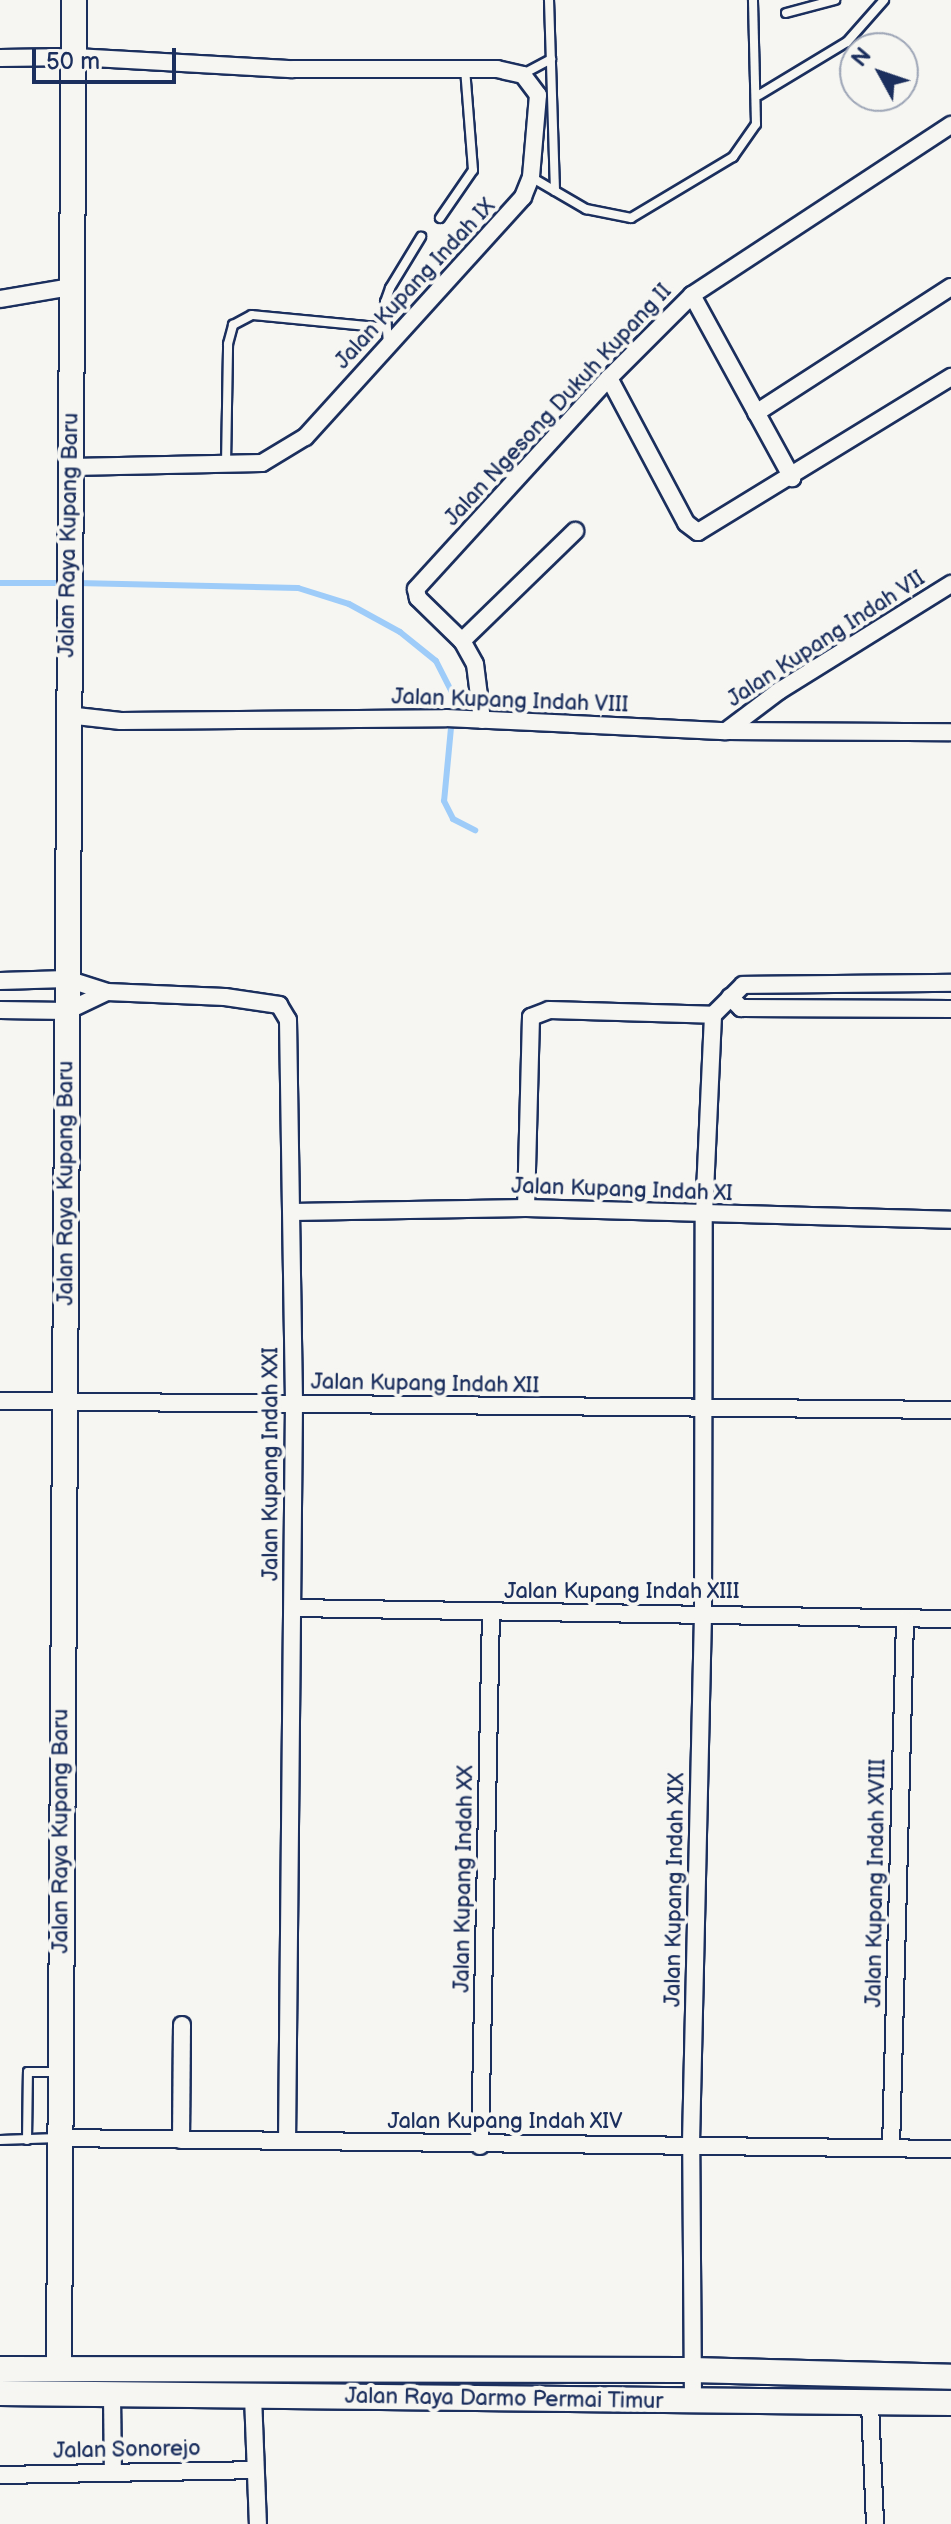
<!DOCTYPE html>
<html>
<head>
<meta charset="utf-8">
<style>
	body { margin:0 }
	#map { position:relative; width:951px; height:2524px; overflow:hidden; background:#f6f6f2; font-family:"Balsamiq Sans",sans-serif }
	div>[style] { position:absolute }
	[style*='--x'] { left:calc(var(--x)*1px); top:calc(var(--y)*1px); width:calc(var(--w)*1px); rotate:calc(var(--a)*1deg) }
	.stream>* { height:6px; margin:-3px; padding:0 3px; transform-origin:3px; border-radius:3px; background:#9eccf9 }
	.roads { filter:drop-shadow(2px 0 #1b2f5e) drop-shadow(-2px 0 #1b2f5e) drop-shadow(0 2px #1b2f5e) drop-shadow(0 -2px #1b2f5e) }
	.lane>* { height:8px; margin:-4px; padding:0 4px; transform-origin:4px; border-radius:4px; background:#f6f6f2 }
	.street>* { height:16px; margin:-8px; padding:0 8px; transform-origin:8px; border-radius:8px; background:#f6f6f2 }
	.secondary>* { height:24px; margin:-12px; padding:0 12px; transform-origin:12px; border-radius:12px; background:#f6f6f2 }
	span { translate:-50% -50%; white-space:nowrap; text-align:center; line-height:1.15; -webkit-text-stroke:8px #f6f6f2; paint-order:stroke }
	.street-label { font-size:22px; color:#1b2f5e }
	.north { position:absolute; left:839px; top:32px; width:80px; height:80px; box-sizing:border-box; background:#f6f6f2; border:2px solid #9ea6b7; border-radius:50%; rotate:310deg; font-size:22px; font-weight:700; line-height:32px; text-align:center; color:#1b2f5e }
	.north::after { content:''; display:block; margin:auto; width:28px; height:36px; background:#1b2f5e; clip-path:polygon(50% 0,100% 100%,50% 72%,0 100%) }
	.scale { position:absolute; left:32px; top:48px; width:144px; height:36px; box-sizing:border-box; border:4px solid #1b2f5e; border-top:0; padding-left:10px; font-size:24px; line-height:28px; white-space:nowrap; color:#1b2f5e; -webkit-text-stroke:6px #f6f6f2; paint-order:stroke }
</style>
</head>
<body>
<div id="map">
	<div class="stream">
		<i style="--x:0;--y:583;--w:66;--a:0"></i>
		<i style="--x:77;--y:583;--w:221;--a:1.3"></i>
		<i style="--x:298;--y:588;--w:53;--a:17.4"></i>
		<i style="--x:349;--y:604;--w:58;--a:28.8"></i>
		<i style="--x:400;--y:632;--w:46;--a:38.9"></i>
		<i style="--x:436;--y:661;--w:39;--a:63"></i>
		<i style="--x:454;--y:696;--w:105;--a:95.4"></i>
		<i style="--x:444;--y:801;--w:20;--a:63"></i>
		<i style="--x:453;--y:819;--w:25;--a:27"></i>
	</div>
	<div class="roads">
		<div class="lane">
			<i style="--x:549;--y:0;--w:191;--a:88.2"></i>
			<i style="--x:786;--y:13;--w:51;--a:-14.9"></i>
			<i style="--x:523;--y:74;--w:32;--a:-28"></i>
			<i style="--x:759;--y:95;--w:103;--a:-31.1"></i>
			<i style="--x:847;--y:42;--w:56;--a:-48.6"></i>
			<i style="--x:531;--y:177;--w:64;--a:30.2"></i>
			<i style="--x:586;--y:209;--w:46;--a:11.3"></i>
			<i style="--x:631;--y:218;--w:119;--a:-30.9"></i>
			<i style="--x:733;--y:157;--w:40;--a:-55.1"></i>
			<i style="--x:756;--y:124;--w:124;--a:-91.4"></i>
			<i style="--x:440;--y:218;--w:58;--a:-55.5"></i>
			<i style="--x:473;--y:170;--w:102;--a:-94.5"></i>
			<i style="--x:388;--y:344;--w:42;--a:-94.1"></i>
			<i style="--x:385;--y:302;--w:15;--a:-70"></i>
			<i style="--x:390;--y:288;--w:60;--a:-58.7"></i>
			<i style="--x:226;--y:464;--w:120;--a:-89"></i>
			<i style="--x:228;--y:344;--w:20;--a:-75"></i>
			<i style="--x:233;--y:325;--w:21;--a:-28"></i>
			<i style="--x:252;--y:315;--w:135;--a:5.5"></i>
			<i style="--x:0;--y:2140;--w:58;--a:-2"></i>
			<i style="--x:27;--y:2140;--w:68;--a:-89.2"></i>
			<i style="--x:28;--y:2072;--w:28;--a:0"></i>
		</div>
		<div class="street">
			<i style="--x:0;--y:58;--w:75;--a:-0.8"></i>
			<i style="--x:75;--y:57;--w:218;--a:3.2"></i>
			<i style="--x:293;--y:69;--w:204;--a:0"></i>
			<i style="--x:497;--y:69;--w:27;--a:13"></i>
			<i style="--x:523;--y:75;--w:25;--a:53"></i>
			<i style="--x:538;--y:95;--w:82;--a:94.9"></i>
			<i style="--x:531;--y:177;--w:22;--a:112"></i>
			<i style="--x:523;--y:197;--w:324;--a:132.2"></i>
			<i style="--x:305;--y:437;--w:50;--a:148.8"></i>
			<i style="--x:262;--y:463;--w:191;--a:178.8"></i>
			<i style="--x:692;--y:295;--w:209;--a:61.3"></i>
			<i style="--x:0;--y:299;--w:72;--a:-9.6"></i>
			<i style="--x:609;--y:378;--w:164;--a:62"></i>
			<i style="--x:686;--y:523;--w:15;--a:37"></i>
			<i style="--x:698;--y:532;--w:297;--a:-31.5"></i>
			<i style="--x:756;--y:413;--w:232;--a:-32.9"></i>
			<i style="--x:462;--y:641;--w:158;--a:-44.2"></i>
			<i style="--x:67;--y:715;--w:54;--a:6.3"></i>
			<i style="--x:121;--y:721;--w:325;--a:-0.5"></i>
			<i style="--x:446;--y:718;--w:280;--a:2.7"></i>
			<i style="--x:726;--y:731;--w:225;--a:0.3"></i>
			<i style="--x:482;--y:720;--w:56;--a:-97.1"></i>
			<i style="--x:475;--y:664;--w:26;--a:-119"></i>
			<i style="--x:462;--y:641;--w:62;--a:-135.7"></i>
			<i style="--x:418;--y:598;--w:9;--a:-103"></i>
			<i style="--x:416;--y:589;--w:286;--a:-47.6"></i>
			<i style="--x:609;--y:378;--w:117;--a:-45"></i>
			<i style="--x:692;--y:295;--w:310;--a:-33.3"></i>
			<i style="--x:726;--y:731;--w:66;--a:-37"></i>
			<i style="--x:779;--y:691;--w:203;--a:-31.9"></i>
			<i style="--x:0;--y:981;--w:67;--a:-1.7"></i>
			<i style="--x:67;--y:979;--w:42;--a:18"></i>
			<i style="--x:107;--y:992;--w:118;--a:2.4"></i>
			<i style="--x:225;--y:997;--w:55;--a:8.4"></i>
			<i style="--x:279;--y:1005;--w:17;--a:59"></i>
			<i style="--x:288;--y:1020;--w:383;--a:89.1"></i>
			<i style="--x:294;--y:1403;--w:738;--a:90.54"></i>
			<i style="--x:730;--y:997;--w:16;--a:45"></i>
			<i style="--x:741;--y:1008;--w:210;--a:0.3"></i>
			<i style="--x:0;--y:1010;--w:67;--a:0.9"></i>
			<i style="--x:67;--y:1011;--w:44;--a:-25.4"></i>
			<i style="--x:526;--y:1208;--w:191;--a:-88.5"></i>
			<i style="--x:531;--y:1017;--w:19;--a:-21"></i>
			<i style="--x:549;--y:1010;--w:164;--a:1.7"></i>
			<i style="--x:292;--y:1212;--w:234;--a:-1"></i>
			<i style="--x:526;--y:1208;--w:425;--a:1.6"></i>
			<i style="--x:0;--y:1401;--w:951;--a:0.54"></i>
			<i style="--x:293;--y:1608;--w:658;--a:0.96"></i>
			<i style="--x:59;--y:2138;--w:892;--a:0.71"></i>
			<i style="--x:181;--y:2140;--w:115;--a:-89.5"></i>
			<i style="--x:480;--y:2146;--w:533;--a:-88.82"></i>
			<i style="--x:891;--y:2148;--w:528;--a:-88.48"></i>
			<i style="--x:112;--y:2395;--w:77;--a:89.3"></i>
			<i style="--x:253;--y:2396;--w:128;--a:87.8"></i>
			<i style="--x:693;--y:2402;--w:259;--a:-90.4"></i>
			<i style="--x:691;--y:2143;--w:530;--a:-88.7"></i>
			<i style="--x:703;--y:1613;--w:399;--a:-89.9"></i>
			<i style="--x:704;--y:1214;--w:199;--a:-87.4"></i>
			<i style="--x:713;--y:1015;--w:42;--a:-45"></i>
			<i style="--x:743;--y:985;--w:208;--a:-0.6"></i>
			<i style="--x:870;--y:2404;--w:120;--a:87.6"></i>
			<i style="--x:0;--y:2475;--w:255;--a:-1.1"></i>
		</div>
		<div class="secondary">
			<i style="--x:59;--y:2366;--w:2366;--a:-89.64"></i>
			<i style="--x:0;--y:2369;--w:692;--a:0.08"></i>
			<i style="--x:692;--y:2370;--w:259;--a:1.5"></i>
			<i style="--x:0;--y:2393;--w:951;--a:0.6"></i>
		</div>
	</div>
	<div class="street-label">
		<span style="left:415px;top:284px;rotate:-47deg">Jalan Kupang Indah IX</span>
		<span style="left:558px;top:405px;rotate:-47deg">Jalan Ngesong Dukuh Kupang II</span>
		<span style="left:69px;top:535px;rotate:-89deg">Jalan Raya Kupang Baru</span>
		<span style="left:826px;top:639px;rotate:-33deg">Jalan Kupang Indah VII</span>
		<span style="left:510px;top:701px;rotate:2deg">Jalan Kupang Indah VIII</span>
		<span style="left:66px;top:1183px;rotate:-90deg">Jalan Raya Kupang Baru</span>
		<span style="left:622px;top:1190px;rotate:2deg">Jalan Kupang Indah XI</span>
		<span style="left:425px;top:1384px;rotate:1deg">Jalan Kupang Indah XII</span>
		<span style="left:271px;top:1464px;rotate:-90deg">Jalan Kupang Indah XXI</span>
		<span style="left:622px;top:1592px">Jalan Kupang Indah XIII</span>
		<span style="left:61px;top:1831px;rotate:-90deg">Jalan Raya Kupang Baru</span>
		<span style="left:464px;top:1879px;rotate:-89deg">Jalan Kupang Indah XX</span>
		<span style="left:876px;top:1883px;rotate:-89deg">Jalan Kupang Indah XVIII</span>
		<span style="left:675px;top:1890px;rotate:-89deg">Jalan Kupang Indah XIX</span>
		<span style="left:505px;top:2122px">Jalan Kupang Indah XIV</span>
		<span style="left:504px;top:2399px;rotate:1deg">Jalan Raya Darmo Permai Timur</span>
		<span style="left:127px;top:2450px;rotate:-1deg">Jalan Sonorejo</span>
	</div>
	<div class="north">N</div>
	<div class="scale">50 m</div>
</div>
</body>
</html>
